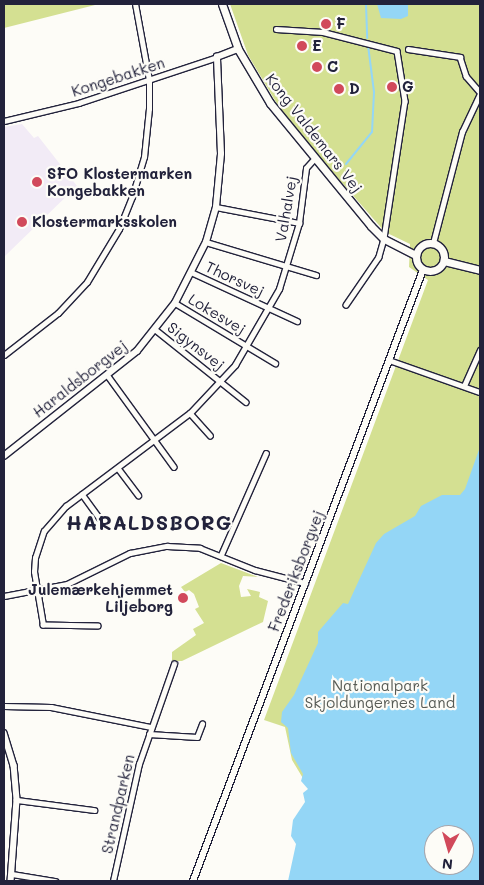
<!DOCTYPE html>
<html>
<head>
<meta charset="utf-8">
<style>
	body { margin:0 }
	#map { position:relative; width:484px; height:885px; overflow:hidden; background:#fdfcf7; font-family:Mali,sans-serif }
	div>[style] { position:absolute }
	[style*='--x'] { left:calc(var(--x)*1px); top:calc(var(--y)*1px); width:calc(var(--w)*1px); rotate:calc(var(--a)*1deg) }
	.built>* { inset:0; background:#f2ebf6 }
	.green>* { inset:0; background:#d4e092 }
	.water>* { inset:0; background:#94d6f6 }
	.stream>* { height:2px; margin:-1px; padding:0 1px; transform-origin:1px; border-radius:1px; background:#94d6f6 }
	.roads { filter:drop-shadow(1px 0 #22223b) drop-shadow(-1px 0 #22223b) drop-shadow(0 1px #22223b) drop-shadow(0 -1px #22223b) }
	.minor>* { height:4.5px; margin:-2.25px; padding:0 2.25px; transform-origin:2.25px; border-radius:2.25px; background:#fdfcf7 }
	.tertiary>* { height:5.5px; margin:-2.75px; padding:0 2.75px; transform-origin:2.75px; border-radius:2.75px; background:#fdfcf7 }
	.secondary>* { height:7px; margin:-3.5px; padding:0 3.5px; transform-origin:3.5px; border-radius:3.5px; background:#fdfcf7 }
	.secondary>.ring { margin:-3.5px; padding:0; box-sizing:content-box; background:none; border:7px solid #fdfcf7; border-radius:50% }
	.dots>* { width:14px; height:14px; translate:-50% -50%; box-sizing:border-box; border:2px solid #fdfcf7; border-radius:50% }
	span { translate:-50% -50%; white-space:nowrap; text-align:center; line-height:1.15; -webkit-text-stroke:4.5px #fdfcf7; paint-order:stroke }
	.poi-label { font-size:15px; color:#22223b; font-weight:700 }
	.left { translate:0 -50%; text-align:left }
	.right { translate:-100% -50%; text-align:right }
	.street-label { font-size:15px; color:#22223b }
	.park-label { font-size:15px; color:#575b55 }
	.district-label { font-size:20px; color:#22223b; font-weight:700; letter-spacing:1px }
	.frame { position:absolute; inset:0; border:5px solid #22223b; pointer-events:none }
	.north { position:absolute; left:424px; top:825px; width:50px; height:50px; box-sizing:border-box; background:#fdfcf7; border:1px solid #a5a5ac; border-radius:50%; rotate:186deg; font-size:14px; font-weight:700; line-height:20px; text-align:center; color:#22223b }
	.north::after { content:''; display:block; margin:auto; width:18px; height:22px; background:#d1495b; clip-path:polygon(50% 0,100% 100%,50% 72%,0 100%) }
</style>
</head>
<body>
<div id="map">
	<div class="built">
		<i style="clip-path:polygon(22px 124px,34px 138px,38px 136px,77px 186px,4px 257px,4px 127px)"></i>
	</div>
	<div class="green">
		<i style="clip-path:polygon(4px 4px,99px 4px,4px 28px)"></i>
		<i style="clip-path:polygon(evenodd,230px 4px,480px 4px,480px 881px,292px 881px,310px 790px,292px 760px,285px 727px,264px 720px,428px 280px,409px 267px,410px 244px,385px 232px,286px 119px,248px 55px,230px 4px,434px 835px,464px 835px,464px 865px,434px 865px,434px 835px)"></i>
		<i style="clip-path:polygon(221px 563px,258px 577px,243px 576px,239px 586px,241px 597px,251px 596px,247px 589px,260px 592px,259px 597px,268px 601px,263px 622px,182px 661px,172px 661px,172px 652px,196px 635px,193px 629px,204px 623px,195px 609px,199px 607px,194px 594px,189px 590px,185px 592px,181px 587px)"></i>
	</div>
	<div class="water">
		<i style="clip-path:polygon(377px 4px,408px 4px,408px 16px,401px 19px,381px 18px)"></i>
		<i style="clip-path:polygon(evenodd,480px 447px,480px 881px,288px 881px,296px 844px,291px 836px,293px 820px,305px 802px,303px 793px,308px 789px,301px 781px,303px 774px,291px 753px,288px 728px,281px 722px,282px 712px,294px 695px,318px 643px,318px 632px,343px 603px,348px 604px,376px 543px,384px 534px,415px 516px,421px 506px,442px 495px,460px 495px,465px 489px,480px 447px,434px 835px,464px 835px,464px 865px,434px 865px,434px 835px)"></i>
	</div>
	<div class="stream">
		<i style="--x:366;--y:4;--w:34;--a:88"></i>
		<i style="--x:346;--y:164;--w:41;--a:-50.9"></i>
		<i style="--x:372;--y:132;--w:40;--a:-87.1"></i>
		<i style="--x:374;--y:92;--w:47;--a:-97.3"></i>
	</div>
	<div class="roads">
		<div class="minor">
			<i style="--x:276;--y:29;--w:47;--a:3.7"></i>
			<i style="--x:323;--y:32;--w:76;--a:14.4"></i>
			<i style="--x:397;--y:51;--w:51;--a:80.9"></i>
			<i style="--x:405;--y:101;--w:140;--a:98.7"></i>
			<i style="--x:384;--y:239;--w:19;--a:106"></i>
			<i style="--x:379;--y:257;--w:58;--a:124.5"></i>
			<i style="--x:408;--y:49;--w:53;--a:8.7"></i>
			<i style="--x:460;--y:57;--w:20;--a:72"></i>
			<i style="--x:466;--y:76;--w:21;--a:49"></i>
			<i style="--x:4;--y:121;--w:77;--a:-13.5"></i>
			<i style="--x:79;--y:103;--w:145;--a:-18.4"></i>
			<i style="--x:216;--y:207;--w:85;--a:10.9"></i>
			<i style="--x:206;--y:242;--w:115;--a:16.7"></i>
			<i style="--x:433;--y:243;--w:115;--a:-75.4"></i>
			<i style="--x:462;--y:132;--w:42;--a:-64.7"></i>
			<i style="--x:191;--y:272;--w:117;--a:24.8"></i>
			<i style="--x:175;--y:303;--w:117;--a:31"></i>
			<i style="--x:156;--y:330;--w:115;--a:38.7"></i>
			<i style="--x:4;--y:355;--w:68;--a:-37.9"></i>
			<i style="--x:58;--y:313;--w:42;--a:-46.9"></i>
			<i style="--x:87;--y:282;--w:62;--a:-58.9"></i>
			<i style="--x:119;--y:229;--w:35;--a:-68"></i>
			<i style="--x:132;--y:197;--w:42;--a:-73.3"></i>
			<i style="--x:144;--y:157;--w:48;--a:-84.1"></i>
			<i style="--x:149;--y:109;--w:29;--a:-90"></i>
			<i style="--x:149;--y:80;--w:77;--a:-100.4"></i>
			<i style="--x:389;--y:360;--w:96;--a:19.4"></i>
			<i style="--x:108;--y:376;--w:112;--a:54"></i>
			<i style="--x:464;--y:386;--w:39;--a:-66"></i>
			<i style="--x:190;--y:413;--w:30;--a:48"></i>
			<i style="--x:118;--y:468;--w:34;--a:53"></i>
			<i style="--x:82;--y:494;--w:29;--a:54"></i>
			<i style="--x:221;--y:555;--w:111;--a:-66.2"></i>
			<i style="--x:4;--y:596;--w:64;--a:-10.8"></i>
			<i style="--x:67;--y:584;--w:70;--a:-26.2"></i>
			<i style="--x:130;--y:553;--w:38;--a:-11"></i>
			<i style="--x:167;--y:546;--w:33;--a:3"></i>
			<i style="--x:200;--y:548;--w:59;--a:21.8"></i>
			<i style="--x:255;--y:570;--w:52;--a:14.6"></i>
			<i style="--x:98;--y:626;--w:55;--a:-179"></i>
			<i style="--x:43;--y:625;--w:54;--a:-99.6"></i>
			<i style="--x:34;--y:572;--w:14;--a:-86"></i>
			<i style="--x:35;--y:558;--w:28;--a:-72"></i>
			<i style="--x:44;--y:531;--w:33;--a:-49"></i>
			<i style="--x:66;--y:506;--w:155;--a:-36.9"></i>
			<i style="--x:190;--y:413;--w:66;--a:-46.8"></i>
			<i style="--x:235;--y:365;--w:88;--a:-59.9"></i>
			<i style="--x:279;--y:289;--w:69;--a:-73.1"></i>
			<i style="--x:299;--y:223;--w:55;--a:-82.7"></i>
			<i style="--x:306;--y:168;--w:12;--a:-48"></i>
			<i style="--x:4;--y:706;--w:47;--a:1.2"></i>
			<i style="--x:51;--y:707;--w:102;--a:11.3"></i>
			<i style="--x:149;--y:734;--w:48;--a:3.6"></i>
			<i style="--x:197;--y:737;--w:14;--a:-69"></i>
			<i style="--x:17;--y:800;--w:78;--a:7.4"></i>
			<i style="--x:12;--y:874;--w:44;--a:9.2"></i>
			<i style="--x:113;--y:881;--w:120;--a:-77.5"></i>
			<i style="--x:139;--y:764;--w:106;--a:-70.7"></i>
		</div>
		<div class="tertiary">
			<i style="--x:4;--y:456;--w:169;--a:-38.3"></i>
			<i style="--x:137;--y:351;--w:61;--a:-51.6"></i>
			<i style="--x:175;--y:303;--w:68;--a:-63.1"></i>
			<i style="--x:206;--y:242;--w:36;--a:-74"></i>
			<i style="--x:216;--y:207;--w:53;--a:-84.6"></i>
			<i style="--x:221;--y:154;--w:97;--a:-92.4"></i>
			<i style="--x:217;--y:57;--w:22;--a:-21"></i>
			<i style="--x:4;--y:733;--w:34;--a:73"></i>
			<i style="--x:14;--y:765;--w:35;--a:85"></i>
			<i style="--x:17;--y:800;--w:81;--a:94.2"></i>
			<i style="--x:193;--y:881;--w:653;--a:-69.37"></i>
		</div>
		<div class="secondary">
			<i style="--x:222;--y:4;--w:48;--a:70.4"></i>
			<i style="--x:238;--y:49;--w:63;--a:59.3"></i>
			<i style="--x:270;--y:103;--w:159;--a:50.6"></i>
			<i style="--x:371;--y:226;--w:18;--a:45"></i>
			<i style="--x:384;--y:239;--w:35;--a:27"></i>
			<i class="ring" style="left:416px;top:243px;width:21px;height:21px"></i>
			<i style="--x:444;--y:261;--w:37;--a:14"></i>
		</div>
	</div>
	<div class="dots">
		<i style="left:326px;top:24px;background:#d1495b"></i>
		<i style="left:302px;top:46px;background:#d1495b"></i>
		<i style="left:317px;top:67px;background:#d1495b"></i>
		<i style="left:392px;top:87px;background:#d1495b"></i>
		<i style="left:339px;top:89px;background:#d1495b"></i>
		<i style="left:37px;top:182px;background:#d1495b"></i>
		<i style="left:22px;top:222px;background:#d1495b"></i>
		<i style="left:183px;top:598px;background:#d1495b"></i>
	</div>
	<div class="poi-label">
		<span class="left" style="left:336px;top:24px">F</span>
		<span class="left" style="left:312px;top:46px">E</span>
		<span class="left" style="left:327px;top:67px">C</span>
		<span class="left" style="left:402px;top:87px">G</span>
		<span class="left" style="left:349px;top:89px">D</span>
		<span class="left" style="left:47px;top:182px">SFO Klostermarken<br>Kongebakken</span>
		<span class="left" style="left:32px;top:222px">Klostermarksskolen</span>
		<span class="right" style="left:173px;top:598px">Julemærkehjemmet<br>Liljeborg</span>
	</div>
	<div class="street-label">
		<span style="left:118px;top:77px;rotate:-18deg">Kongebakken</span>
		<span style="left:314px;top:133px;rotate:52deg">Kong Valdemars Vej</span>
		<span style="left:286px;top:209px;rotate:-80deg">Valhalvej</span>
		<span style="left:235px;top:279px;rotate:25deg">Thorsvej</span>
		<span style="left:217px;top:314px;rotate:31deg">Lokesvej</span>
		<span style="left:196px;top:346px;rotate:38deg">Sigynsvej</span>
		<span style="left:80px;top:379px;rotate:-38deg">Haraldsborgvej</span>
		<span style="left:296px;top:571px;rotate:-69deg">Frederiksborgvej</span>
		<span style="left:118px;top:804px;rotate:-77deg">Strandparken</span>
	</div>
	<div class="park-label">
		<span style="left:380px;top:694px">Nationalpark<br>Skjoldungernes Land</span>
	</div>
	<div class="district-label">
		<span style="left:149px;top:522px">HARALDSBORG</span>
	</div>
	<div class="frame"></div>
	<div class="north">N</div>
</div>
</body>
</html>
